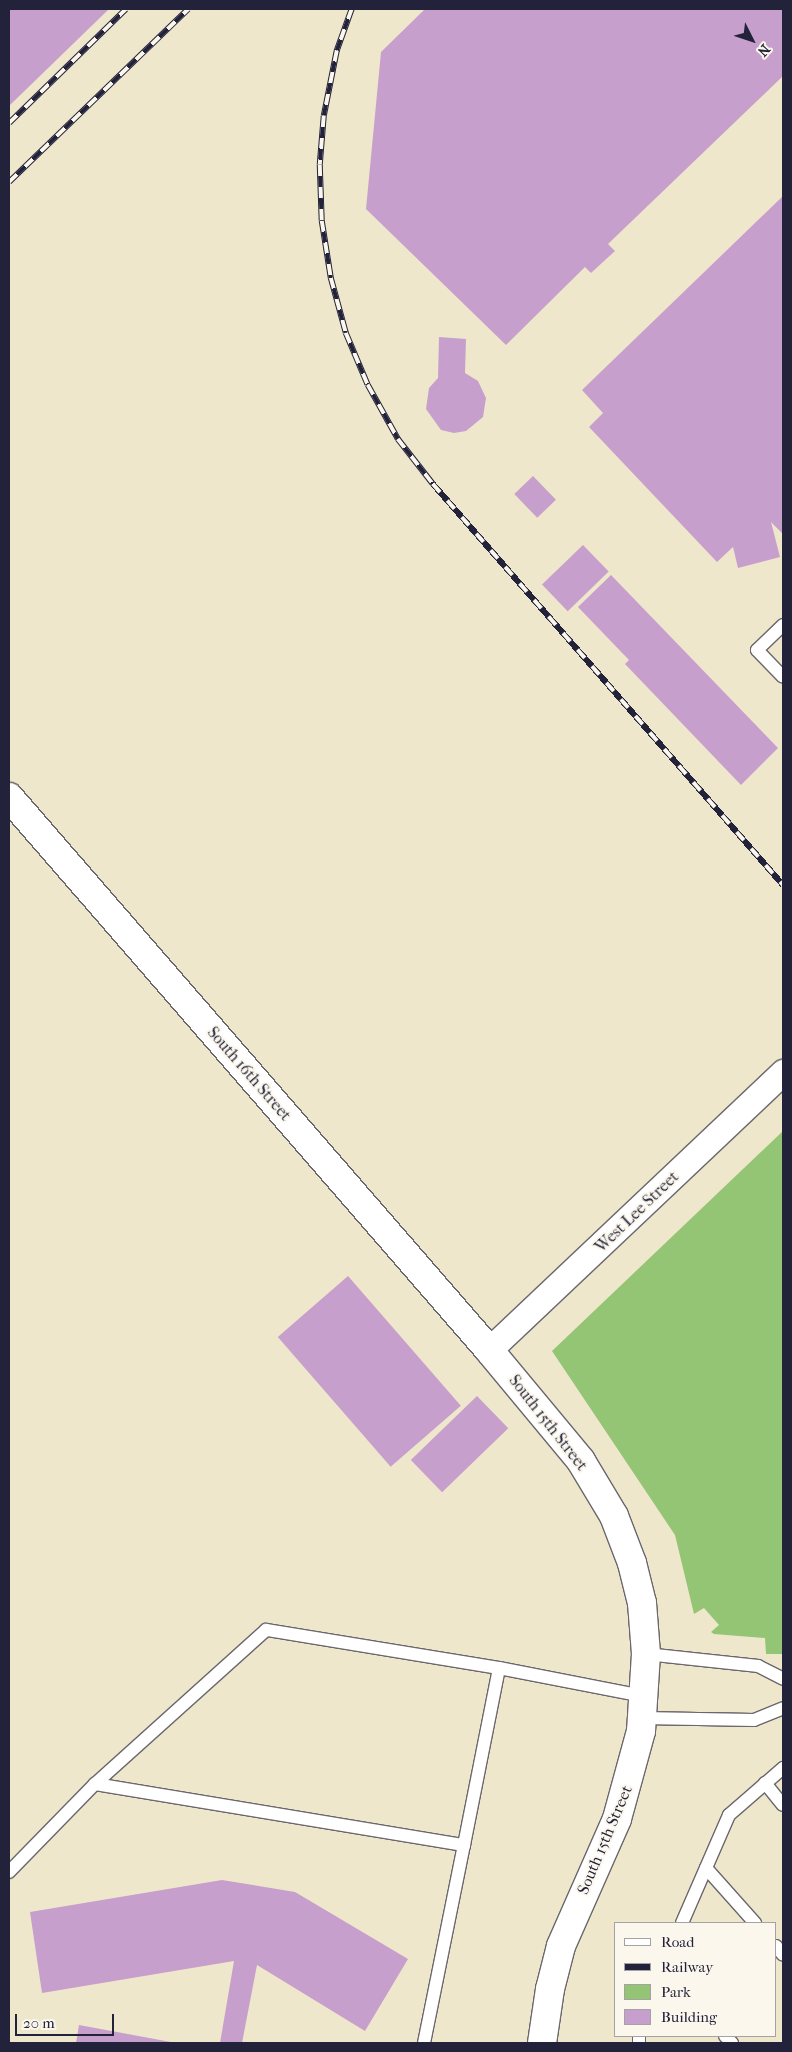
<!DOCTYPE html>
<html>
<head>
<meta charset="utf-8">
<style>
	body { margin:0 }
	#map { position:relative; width:792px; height:2052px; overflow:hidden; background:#efe7cb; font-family:"IM FELL French Canon",serif }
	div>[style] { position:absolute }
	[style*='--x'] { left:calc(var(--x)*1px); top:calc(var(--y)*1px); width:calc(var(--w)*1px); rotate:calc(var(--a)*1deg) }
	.green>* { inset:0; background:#94c575 }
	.building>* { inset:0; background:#c79fcd; transform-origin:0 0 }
	.roads { filter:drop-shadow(1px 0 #6a676d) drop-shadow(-1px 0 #6a676d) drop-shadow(0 1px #6a676d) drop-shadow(0 -1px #6a676d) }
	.service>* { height:12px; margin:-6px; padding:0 6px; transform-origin:6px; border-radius:6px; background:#fff }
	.minor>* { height:25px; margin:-12.5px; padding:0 12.5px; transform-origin:12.5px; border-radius:12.5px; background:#fff }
	.tertiary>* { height:28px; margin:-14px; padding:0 14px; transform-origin:14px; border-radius:14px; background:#fff }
	.rail>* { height:5.5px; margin-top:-2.75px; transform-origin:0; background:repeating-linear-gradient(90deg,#fbf7ec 0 11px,#22223b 0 22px); box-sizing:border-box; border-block:1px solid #22223b }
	span { translate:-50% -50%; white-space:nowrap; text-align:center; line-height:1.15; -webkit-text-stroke:4px #fbf7ec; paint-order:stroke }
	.street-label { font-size:16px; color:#22223b }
	.frame { position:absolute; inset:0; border:10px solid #22223b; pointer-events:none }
	.legend { position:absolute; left:614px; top:1922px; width:162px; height:115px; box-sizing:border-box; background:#fbf7ec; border:1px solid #a4a2a5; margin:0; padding:6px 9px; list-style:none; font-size:15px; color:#22223b }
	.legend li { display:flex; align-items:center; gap:10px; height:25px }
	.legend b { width:25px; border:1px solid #a4a2a5 }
	.north { position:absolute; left:727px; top:15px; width:50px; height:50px; -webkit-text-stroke:4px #fbf7ec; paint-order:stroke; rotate:131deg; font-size:14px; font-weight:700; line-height:20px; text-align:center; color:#22223b }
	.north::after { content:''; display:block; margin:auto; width:18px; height:22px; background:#22223b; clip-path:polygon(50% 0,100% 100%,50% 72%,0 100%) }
	.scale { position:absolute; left:15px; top:2014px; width:99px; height:22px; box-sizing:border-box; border:2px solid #22223b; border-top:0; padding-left:6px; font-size:15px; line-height:18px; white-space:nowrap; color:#22223b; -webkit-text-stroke:4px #fbf7ec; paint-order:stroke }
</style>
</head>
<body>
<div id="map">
	<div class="green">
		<i style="clip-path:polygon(783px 1131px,783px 1654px,766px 1654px,765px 1638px,714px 1634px,711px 1632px,719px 1625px,704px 1608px,694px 1614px,675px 1535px,552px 1351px)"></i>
	</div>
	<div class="building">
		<i style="clip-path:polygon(9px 9px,109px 9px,9px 106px)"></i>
		<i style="clip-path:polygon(425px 9px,783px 9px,783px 76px,608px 244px,615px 251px,591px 273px,585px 267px,506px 345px,366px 209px,381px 52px)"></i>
		<i style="clip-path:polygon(783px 196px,783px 534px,771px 522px,780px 557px,738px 568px,733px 547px,717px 562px,589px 427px,603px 413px,582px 390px)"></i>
		<i style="clip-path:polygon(439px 337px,466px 339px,465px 373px,478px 381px,486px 398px,483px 417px,466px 431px,454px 433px,441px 430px,426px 409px,429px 388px,438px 378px)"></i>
		<i style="left:533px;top:476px;width:33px;height:26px;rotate:46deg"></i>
		<i style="left:583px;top:545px;width:37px;height:57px;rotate:46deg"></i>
		<i style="clip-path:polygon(611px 575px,778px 748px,741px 785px,625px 664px,629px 660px,578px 607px)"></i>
		<i style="left:348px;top:1276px;width:172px;height:93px;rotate:49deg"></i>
		<i style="left:477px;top:1396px;width:45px;height:92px;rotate:46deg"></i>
		<i style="clip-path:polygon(222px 1880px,295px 1892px,408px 1959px,365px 2031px,257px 1965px,242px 2043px,220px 2043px,234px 1961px,42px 1993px,30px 1912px)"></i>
		<i style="clip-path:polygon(79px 2025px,171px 2042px,171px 2043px,76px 2043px)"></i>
	</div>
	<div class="roads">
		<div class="service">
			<i style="--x:783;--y:625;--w:36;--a:136"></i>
			<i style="--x:757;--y:650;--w:37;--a:46"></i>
			<i style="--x:646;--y:1654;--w:113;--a:6.1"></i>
			<i style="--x:758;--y:1666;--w:28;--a:27"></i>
			<i style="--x:499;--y:1668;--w:147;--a:11"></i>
			<i style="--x:642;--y:1718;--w:112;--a:1"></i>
			<i style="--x:754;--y:1720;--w:31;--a:-22"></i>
			<i style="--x:765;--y:1783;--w:28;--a:51"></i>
			<i style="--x:706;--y:1868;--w:74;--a:48.3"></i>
			<i style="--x:9;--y:1872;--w:123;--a:-45.7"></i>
			<i style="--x:682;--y:1923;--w:118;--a:-66.5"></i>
			<i style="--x:729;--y:1815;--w:72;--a:-41"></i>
			<i style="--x:776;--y:1946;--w:11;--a:52"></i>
			<i style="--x:639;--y:2036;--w:7;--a:90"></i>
			<i style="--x:725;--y:2036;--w:10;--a:45"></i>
			<i style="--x:424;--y:2043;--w:202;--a:-78.6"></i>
			<i style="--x:464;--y:1845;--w:180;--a:-78.8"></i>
			<i style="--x:499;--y:1668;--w:236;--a:-170.7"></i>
			<i style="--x:266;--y:1630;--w:230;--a:138"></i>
			<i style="--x:95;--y:1784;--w:374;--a:9.4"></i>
		</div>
		<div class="minor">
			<i style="--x:489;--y:1350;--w:405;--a:-43.4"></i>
		</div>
		<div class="tertiary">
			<i style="--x:9;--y:797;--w:732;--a:49.04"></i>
			<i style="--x:489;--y:1350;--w:144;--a:50.3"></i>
			<i style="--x:581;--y:1461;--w:64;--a:59"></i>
			<i style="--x:614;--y:1516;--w:50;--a:69"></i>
			<i style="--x:632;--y:1563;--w:41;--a:76"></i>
			<i style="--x:642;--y:1603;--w:51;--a:85.5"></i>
			<i style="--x:646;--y:1654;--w:77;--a:93.7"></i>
			<i style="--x:641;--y:1731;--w:91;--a:105.3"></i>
			<i style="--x:617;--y:1819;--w:139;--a:113.8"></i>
			<i style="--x:561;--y:1946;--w:44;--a:104.3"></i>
			<i style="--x:550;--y:1989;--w:55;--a:98.4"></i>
		</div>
	</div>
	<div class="rail">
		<i style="--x:352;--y:9;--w:45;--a:109.7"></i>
		<i style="--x:337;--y:51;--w:66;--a:101.3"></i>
		<i style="--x:324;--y:116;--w:49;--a:94.7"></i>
		<i style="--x:320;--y:165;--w:56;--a:88"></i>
		<i style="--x:322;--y:221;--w:58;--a:81"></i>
		<i style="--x:331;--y:278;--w:57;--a:74.7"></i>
		<i style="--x:346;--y:333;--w:56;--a:67.1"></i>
		<i style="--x:368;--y:385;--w:62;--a:60.9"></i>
		<i style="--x:398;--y:439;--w:57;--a:52.1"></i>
		<i style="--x:433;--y:484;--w:532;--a:48.88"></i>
		<i style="--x:9;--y:123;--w:163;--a:-44.3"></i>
		<i style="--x:9;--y:182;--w:249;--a:-44"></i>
	</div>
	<div class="street-label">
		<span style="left:249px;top:1074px;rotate:49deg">South 16th Street</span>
		<span style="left:637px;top:1212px;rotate:-44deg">West Lee Street</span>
		<span style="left:548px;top:1423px;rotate:52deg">South 15th Street</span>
		<span style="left:605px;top:1840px;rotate:-67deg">South 15th Street</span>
	</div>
	<div class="frame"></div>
	<ul class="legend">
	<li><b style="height:6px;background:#fff"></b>Road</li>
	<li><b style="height:6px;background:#22223b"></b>Railway</li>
	<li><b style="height:14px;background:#94c575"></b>Park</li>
	<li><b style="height:14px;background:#c79fcd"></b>Building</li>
	</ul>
	<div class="north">N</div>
	<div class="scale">20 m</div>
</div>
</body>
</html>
